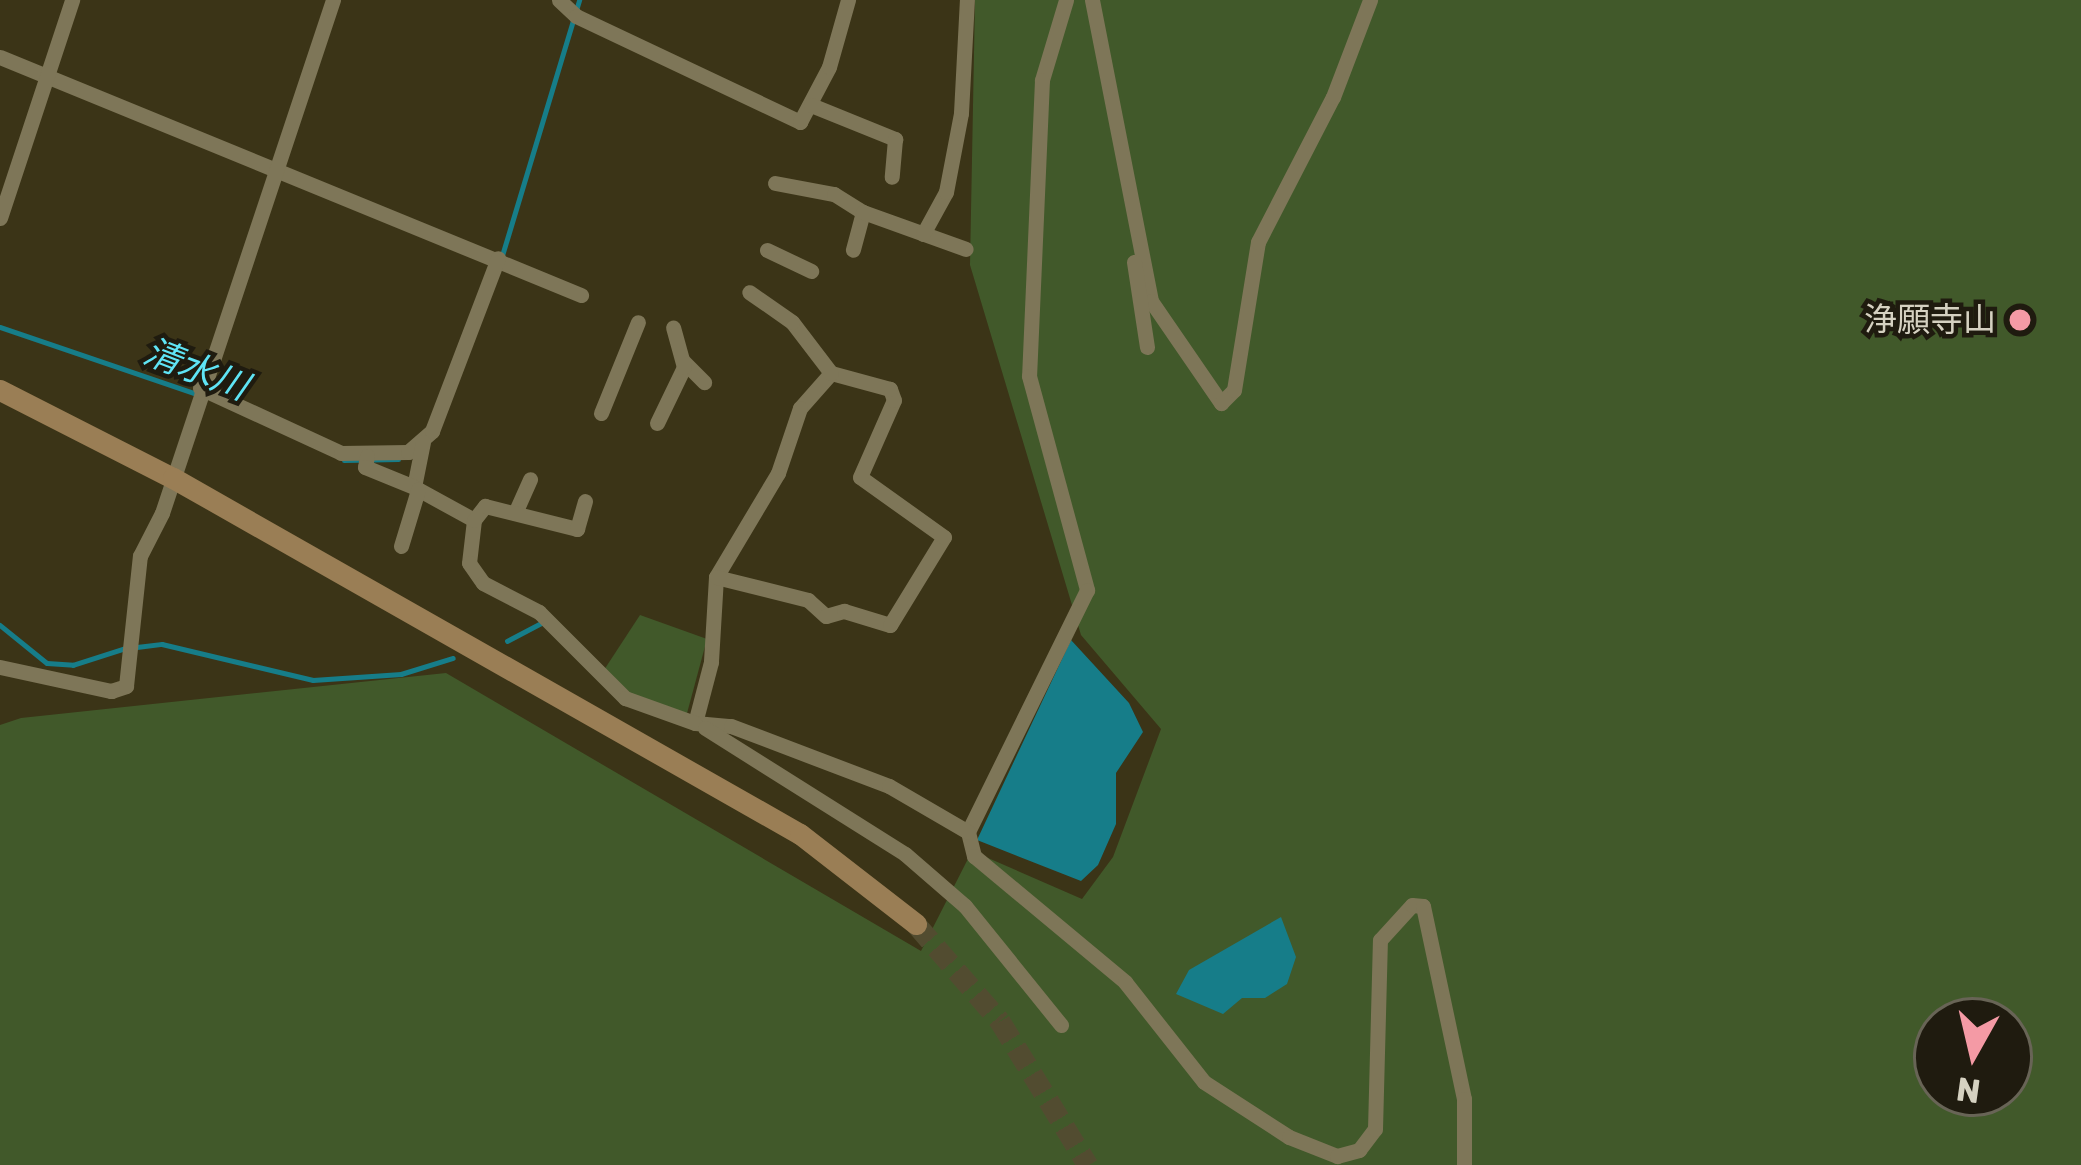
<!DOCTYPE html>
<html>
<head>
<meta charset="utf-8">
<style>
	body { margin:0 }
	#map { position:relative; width:2081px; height:1165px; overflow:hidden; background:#3b3417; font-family:Rubik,"Noto Sans JP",sans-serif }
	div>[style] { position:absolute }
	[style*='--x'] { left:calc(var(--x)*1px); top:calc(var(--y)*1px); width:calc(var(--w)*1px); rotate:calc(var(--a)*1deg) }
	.green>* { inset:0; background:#41592a }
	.water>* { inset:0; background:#167d89 }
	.stream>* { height:4.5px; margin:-2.25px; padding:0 2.25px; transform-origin:2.25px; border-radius:2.25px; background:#167d89 }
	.secondary-tunnel>* { height:21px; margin-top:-10.5px; transform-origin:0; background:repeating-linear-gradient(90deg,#524c30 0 21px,transparent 0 31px) }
	.street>* { height:15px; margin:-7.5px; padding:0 7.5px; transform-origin:7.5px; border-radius:7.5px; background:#7e7658 }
	.secondary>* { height:21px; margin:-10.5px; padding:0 10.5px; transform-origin:10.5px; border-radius:10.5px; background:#9a7e55 }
	.dots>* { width:33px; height:33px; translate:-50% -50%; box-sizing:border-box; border:6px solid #1f1b0f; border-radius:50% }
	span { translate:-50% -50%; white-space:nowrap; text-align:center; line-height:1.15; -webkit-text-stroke:9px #1f1b0f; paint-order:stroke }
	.poi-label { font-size:33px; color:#d5d1c1 }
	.right { translate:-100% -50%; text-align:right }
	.water-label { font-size:36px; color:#5fe4f5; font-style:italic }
	.north { position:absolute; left:1913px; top:997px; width:120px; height:120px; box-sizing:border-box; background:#1f1b0f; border:3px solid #686456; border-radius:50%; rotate:188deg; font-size:33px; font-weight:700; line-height:48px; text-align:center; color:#d5d1c1 }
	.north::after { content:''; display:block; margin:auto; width:42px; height:54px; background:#f49aa5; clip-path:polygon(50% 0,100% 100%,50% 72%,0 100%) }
</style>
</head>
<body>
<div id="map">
	<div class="green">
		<i style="clip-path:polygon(evenodd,975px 0,2081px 0,2081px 1165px,0 1165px,0 725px,21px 718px,446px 673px,921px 951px,972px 851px,1082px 899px,1113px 857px,1161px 729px,1081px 635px,970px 265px,975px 0,1937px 1021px,2009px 1021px,2009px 1093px,1937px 1093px,1937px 1021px)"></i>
		<i style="clip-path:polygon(640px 615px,707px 639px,686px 717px,638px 700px,604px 670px)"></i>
	</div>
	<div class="water">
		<i style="clip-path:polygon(1071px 640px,1129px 703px,1143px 732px,1116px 773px,1116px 824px,1098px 865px,1081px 881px,977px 840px)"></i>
		<i style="clip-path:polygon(1281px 917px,1296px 957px,1287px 984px,1265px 998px,1242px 998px,1223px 1014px,1176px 994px,1189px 970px)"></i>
	</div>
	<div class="stream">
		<i style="--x:501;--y:259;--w:270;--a:-73.2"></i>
		<i style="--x:0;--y:327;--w:208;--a:18.8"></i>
		<i style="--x:344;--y:460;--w:54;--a:-1.1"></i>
		<i style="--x:0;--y:625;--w:60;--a:39"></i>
		<i style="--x:47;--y:663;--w:26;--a:4"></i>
		<i style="--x:73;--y:665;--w:56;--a:-17.8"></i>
		<i style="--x:507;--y:641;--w:43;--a:-27.8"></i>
		<i style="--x:137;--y:647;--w:25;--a:-7"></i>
		<i style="--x:162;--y:644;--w:155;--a:13.4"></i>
		<i style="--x:313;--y:680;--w:88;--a:-3.9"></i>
		<i style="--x:401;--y:674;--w:54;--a:-17.1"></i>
	</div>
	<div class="secondary-tunnel">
		<i style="--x:916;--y:924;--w:128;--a:49.1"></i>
		<i style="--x:1000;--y:1021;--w:169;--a:58.6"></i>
	</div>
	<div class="street">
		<i style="--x:559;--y:0;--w:23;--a:43"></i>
		<i style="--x:576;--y:16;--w:248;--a:25.3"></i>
		<i style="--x:800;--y:122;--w:62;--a:-62.2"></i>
		<i style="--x:829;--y:67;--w:70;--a:-74.2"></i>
		<i style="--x:1066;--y:0;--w:84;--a:106.7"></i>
		<i style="--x:1042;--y:80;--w:296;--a:92.5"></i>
		<i style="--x:1029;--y:376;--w:222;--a:74.8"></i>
		<i style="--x:1087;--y:590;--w:270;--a:116.2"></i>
		<i style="--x:968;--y:832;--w:25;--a:76"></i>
		<i style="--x:974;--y:856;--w:197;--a:39.8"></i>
		<i style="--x:1125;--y:982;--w:127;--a:51.7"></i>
		<i style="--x:1204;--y:1082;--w:101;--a:32.9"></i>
		<i style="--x:1289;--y:1137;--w:52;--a:21.6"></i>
		<i style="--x:1337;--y:1156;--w:23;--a:-15"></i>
		<i style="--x:1359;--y:1150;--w:26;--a:-53"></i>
		<i style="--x:1375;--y:1129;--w:189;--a:-88.5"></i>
		<i style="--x:1380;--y:940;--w:47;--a:-47.6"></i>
		<i style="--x:1412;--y:905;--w:11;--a:5"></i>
		<i style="--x:1423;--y:906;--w:197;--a:78"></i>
		<i style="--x:1464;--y:1099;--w:66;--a:90"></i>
		<i style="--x:1092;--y:0;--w:307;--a:78.9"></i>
		<i style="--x:1151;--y:301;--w:124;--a:55.5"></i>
		<i style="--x:1221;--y:403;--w:18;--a:-45"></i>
		<i style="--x:1234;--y:390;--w:150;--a:-80.8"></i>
		<i style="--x:1258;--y:242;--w:163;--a:-62.7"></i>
		<i style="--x:1333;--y:97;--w:104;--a:-69.1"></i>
		<i style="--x:0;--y:57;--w:628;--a:22.28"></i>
		<i style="--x:811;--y:105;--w:91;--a:22"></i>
		<i style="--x:895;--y:139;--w:38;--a:95"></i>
		<i style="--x:775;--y:183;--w:60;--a:10.6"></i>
		<i style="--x:834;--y:194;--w:34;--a:32"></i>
		<i style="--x:863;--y:212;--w:39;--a:105"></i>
		<i style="--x:863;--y:212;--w:109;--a:19.8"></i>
		<i style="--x:0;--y:218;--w:230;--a:-71.7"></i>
		<i style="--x:923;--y:234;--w:48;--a:-61.3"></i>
		<i style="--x:946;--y:192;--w:80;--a:-79.2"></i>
		<i style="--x:961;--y:113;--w:113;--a:-87"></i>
		<i style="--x:767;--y:250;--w:49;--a:25.5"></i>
		<i style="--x:1134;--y:262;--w:86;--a:81.3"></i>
		<i style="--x:683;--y:361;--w:30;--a:45"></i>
		<i style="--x:831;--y:373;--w:47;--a:131.5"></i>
		<i style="--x:800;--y:408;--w:69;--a:108.7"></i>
		<i style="--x:778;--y:473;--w:121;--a:120.8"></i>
		<i style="--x:716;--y:577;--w:85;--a:93.4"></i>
		<i style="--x:711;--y:662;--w:63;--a:104.7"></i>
		<i style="--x:695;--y:723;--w:36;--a:5"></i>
		<i style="--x:731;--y:726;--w:169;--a:20.8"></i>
		<i style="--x:889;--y:786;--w:91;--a:30.2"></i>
		<i style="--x:200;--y:388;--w:155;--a:24.7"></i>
		<i style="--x:341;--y:453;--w:67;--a:-0.9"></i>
		<i style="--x:408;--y:452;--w:32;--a:-41"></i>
		<i style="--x:432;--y:431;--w:185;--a:-69.1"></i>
		<i style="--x:601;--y:413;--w:98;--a:-67.9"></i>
		<i style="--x:657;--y:423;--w:62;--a:-64.3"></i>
		<i style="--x:684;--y:367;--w:41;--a:-105.4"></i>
		<i style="--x:423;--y:442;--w:46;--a:101.3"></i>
		<i style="--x:414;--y:487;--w:68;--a:28.8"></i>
		<i style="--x:474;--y:520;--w:43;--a:96.6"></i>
		<i style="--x:469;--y:563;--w:24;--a:55"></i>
		<i style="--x:483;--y:583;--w:63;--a:27.4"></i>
		<i style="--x:539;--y:612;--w:122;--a:45"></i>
		<i style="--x:625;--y:698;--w:74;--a:19.7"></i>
		<i style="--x:367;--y:456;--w:11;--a:100"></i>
		<i style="--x:365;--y:467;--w:53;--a:22.2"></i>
		<i style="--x:515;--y:513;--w:37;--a:-66"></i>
		<i style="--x:474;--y:520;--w:18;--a:-52"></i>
		<i style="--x:485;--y:506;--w:95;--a:14"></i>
		<i style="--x:577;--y:529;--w:29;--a:-74"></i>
		<i style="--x:401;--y:546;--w:59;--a:-73.1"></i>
		<i style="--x:716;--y:577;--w:95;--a:14"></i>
		<i style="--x:808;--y:600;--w:24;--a:42"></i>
		<i style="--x:826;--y:616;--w:19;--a:-16"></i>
		<i style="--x:844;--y:611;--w:48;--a:16.9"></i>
		<i style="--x:890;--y:625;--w:103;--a:-58.5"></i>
		<i style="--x:944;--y:537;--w:103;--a:-144.5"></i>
		<i style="--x:860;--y:477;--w:84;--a:-66.2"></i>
		<i style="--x:894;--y:400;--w:12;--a:-110"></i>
		<i style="--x:890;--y:389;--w:61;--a:-164.8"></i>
		<i style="--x:831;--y:373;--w:64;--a:-127.4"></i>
		<i style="--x:792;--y:322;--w:52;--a:-145.1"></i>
		<i style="--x:0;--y:667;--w:114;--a:12.2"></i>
		<i style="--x:111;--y:691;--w:16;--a:-18"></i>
		<i style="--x:126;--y:686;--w:131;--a:-83.9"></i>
		<i style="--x:140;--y:556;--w:48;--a:-62.9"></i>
		<i style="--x:162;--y:513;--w:541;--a:-71.57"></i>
		<i style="--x:705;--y:728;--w:236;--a:32.2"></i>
		<i style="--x:905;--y:854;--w:79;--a:40.9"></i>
		<i style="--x:965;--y:906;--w:153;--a:51.1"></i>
	</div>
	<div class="secondary">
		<i style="--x:0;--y:390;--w:194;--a:27"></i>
		<i style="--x:173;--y:478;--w:721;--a:29.59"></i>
		<i style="--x:800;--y:834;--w:147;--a:37.8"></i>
	</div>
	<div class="dots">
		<i style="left:2020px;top:320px;background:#f49aa5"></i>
	</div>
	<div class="poi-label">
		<span class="right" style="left:1996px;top:320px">浄願寺山</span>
	</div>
	<div class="water-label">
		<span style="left:196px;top:369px;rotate:21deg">清水川</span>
	</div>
	<div class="north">N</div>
</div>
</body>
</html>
